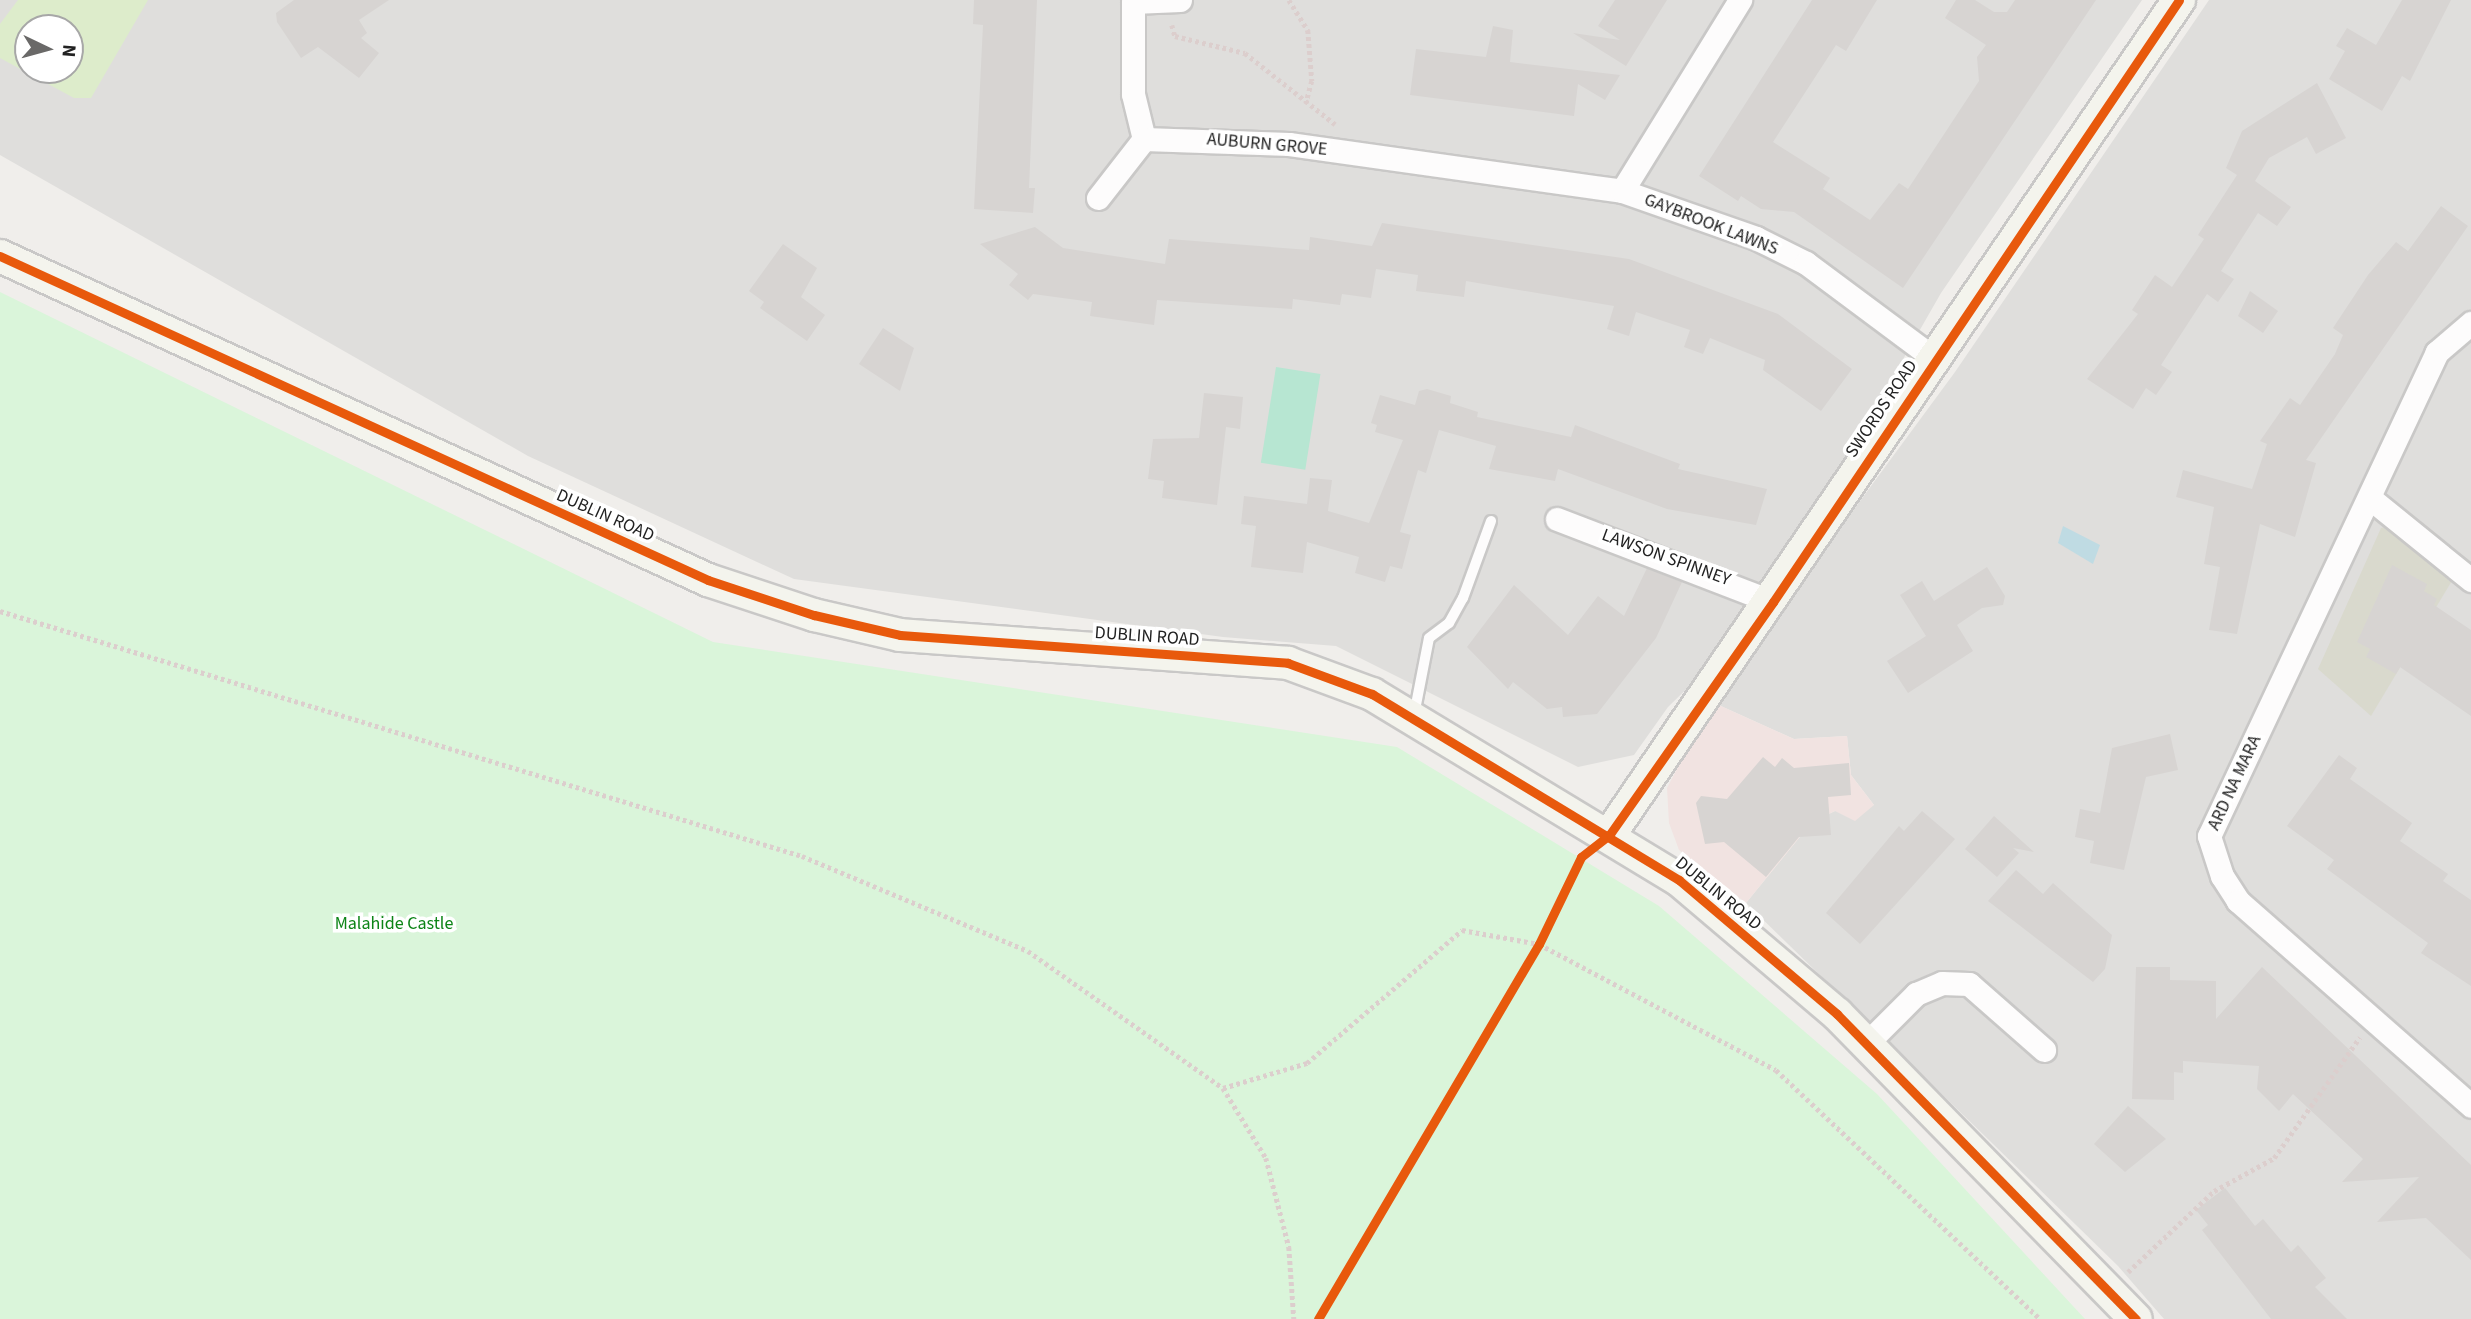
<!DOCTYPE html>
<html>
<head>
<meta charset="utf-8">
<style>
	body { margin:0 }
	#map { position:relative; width:2471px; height:1319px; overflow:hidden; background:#f0eeeb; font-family:"Source Sans 3",sans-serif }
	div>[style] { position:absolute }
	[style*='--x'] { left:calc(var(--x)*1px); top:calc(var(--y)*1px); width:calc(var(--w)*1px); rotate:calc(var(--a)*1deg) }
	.residential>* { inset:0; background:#dfdedc }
	.commercial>* { inset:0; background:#f1e3e1 }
	.construction>* { inset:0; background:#d9d9cd }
	.grass>* { inset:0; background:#ddeccb }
	.park>* { inset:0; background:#daf5da }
	.pitch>* { inset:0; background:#b7e6d2; transform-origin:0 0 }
	.water>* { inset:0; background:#bfdbe3 }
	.building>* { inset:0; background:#d7d4d2 }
	.path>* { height:4.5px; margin-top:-2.25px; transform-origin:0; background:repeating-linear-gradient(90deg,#dccecd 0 3.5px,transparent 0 7px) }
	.roads { filter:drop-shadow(2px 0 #c9c8c7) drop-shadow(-2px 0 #c9c8c7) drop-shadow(0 2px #c9c8c7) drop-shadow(0 -2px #c9c8c7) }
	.lane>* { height:10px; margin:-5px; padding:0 5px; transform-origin:5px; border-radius:5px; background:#fdfcfc }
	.street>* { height:23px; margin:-11.5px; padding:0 11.5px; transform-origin:11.5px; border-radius:11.5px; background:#fdfcfc }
	.secondary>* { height:32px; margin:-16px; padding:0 16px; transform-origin:16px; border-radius:16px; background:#f4f4ed }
	.cycleway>* { height:9px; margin:-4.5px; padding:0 4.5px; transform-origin:4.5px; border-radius:4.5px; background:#e8590c }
	span { translate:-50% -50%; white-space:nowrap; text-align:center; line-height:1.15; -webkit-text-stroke:7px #fff; paint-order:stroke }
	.street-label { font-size:18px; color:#222 }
	.park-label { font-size:18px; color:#0c8416 }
	.north { position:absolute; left:14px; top:14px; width:70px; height:70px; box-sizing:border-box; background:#fff; border:2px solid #a7a7a7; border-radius:50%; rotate:95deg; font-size:19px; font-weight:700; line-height:28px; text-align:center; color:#222 }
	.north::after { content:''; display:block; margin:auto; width:24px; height:32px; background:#6a6968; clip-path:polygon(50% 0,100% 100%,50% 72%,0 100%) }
</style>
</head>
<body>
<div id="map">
	<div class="residential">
		<i style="clip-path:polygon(evenodd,0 0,2142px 0,1941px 293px,1838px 473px,1706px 670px,1668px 707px,1634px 755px,1578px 767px,1336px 646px,1223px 637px,794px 579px,528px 456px,0 155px,0 0,28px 28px,70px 28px,70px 70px,28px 70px,28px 28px)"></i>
		<i style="clip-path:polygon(2209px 0,2471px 0,2471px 1319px,2164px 1319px,2118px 1266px,1746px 903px,1812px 822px,1835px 811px,1874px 805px,1851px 775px,1847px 736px,1794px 739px,1712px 702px,1955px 372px)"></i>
	</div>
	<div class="commercial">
		<i style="clip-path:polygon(1712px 702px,1794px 739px,1847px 736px,1851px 775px,1874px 805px,1855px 821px,1835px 811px,1812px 822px,1746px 903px,1679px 850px,1669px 823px,1667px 788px)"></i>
	</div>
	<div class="construction">
		<i style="clip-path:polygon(2402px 523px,2459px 569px,2371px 716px,2318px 669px,2381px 528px)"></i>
	</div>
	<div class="grass">
		<i style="clip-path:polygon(evenodd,18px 0,148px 0,91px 98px,74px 98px,0 58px,0 24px,18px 0,28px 28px,70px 28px,70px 70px,28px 70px,28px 28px)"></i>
	</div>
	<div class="park">
		<i style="clip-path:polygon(0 292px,713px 642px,1397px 747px,1659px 906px,1877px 1094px,2085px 1319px,0 1319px)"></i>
	</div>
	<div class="pitch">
		<i style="left:1276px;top:367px;width:45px;height:97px;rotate:9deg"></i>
	</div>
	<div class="water">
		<i style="clip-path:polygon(2063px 526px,2100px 545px,2093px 564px,2058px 543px)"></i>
	</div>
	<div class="building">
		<i style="clip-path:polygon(294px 0,389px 0,359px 20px,367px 33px,361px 38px,379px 53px,359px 78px,318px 47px,301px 58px,277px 22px,276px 13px)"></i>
		<i style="clip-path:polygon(974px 0,1037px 0,1029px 188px,1035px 188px,1033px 213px,974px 209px,983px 25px,973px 24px)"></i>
		<i style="clip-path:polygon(1615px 0,1667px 0,1626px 66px,1573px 33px,1620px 40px,1598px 26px)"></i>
		<i style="clip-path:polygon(1812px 0,1877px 0,1846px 51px,1836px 45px,1773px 142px,1830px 178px,1823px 189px,1870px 220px,1899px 183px,1908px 189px,1979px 81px,1977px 57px,1986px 45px,1945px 18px,1956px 0,1975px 0,1994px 12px,2007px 12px,2015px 0,2096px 0,1903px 288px,1794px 212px,1761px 209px,1741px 196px,1738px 201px,1699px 176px)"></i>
		<i style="clip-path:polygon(2402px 0,2451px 0,2410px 81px,2402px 76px,2382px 111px,2329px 79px,2345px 51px,2336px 46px,2347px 28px,2376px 45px)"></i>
		<i style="clip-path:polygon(1493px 26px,1513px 30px,1510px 62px,1620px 75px,1605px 100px,1578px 84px,1574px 116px,1410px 95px,1416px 49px,1486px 57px)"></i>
		<i style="clip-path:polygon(2317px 83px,2346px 138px,2316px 154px,2307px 137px,2269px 158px,2255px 181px,2291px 207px,2277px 226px,2258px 213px,2221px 271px,2234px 279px,2218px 302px,2207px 294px,2161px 365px,2172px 372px,2156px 395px,2146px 388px,2133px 409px,2087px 379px,2138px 314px,2132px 310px,2155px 275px,2172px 287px,2204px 239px,2198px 235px,2237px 175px,2226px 168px,2242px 131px)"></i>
		<i style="clip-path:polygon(2441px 206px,2468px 226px,2306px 460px,2316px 463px,2295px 537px,2260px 524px,2237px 634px,2209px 630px,2220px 567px,2204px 564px,2214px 507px,2176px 497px,2183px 470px,2252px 489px,2267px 444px,2260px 441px,2290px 398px,2300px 405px,2335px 354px,2343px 335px,2333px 328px,2368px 275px,2396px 242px,2408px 251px)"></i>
		<i style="clip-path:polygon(1382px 223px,1629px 259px,1778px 314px,1852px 369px,1821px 411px,1763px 370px,1765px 360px,1710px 338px,1703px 354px,1684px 347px,1690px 330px,1636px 312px,1629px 336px,1607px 329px,1614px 306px,1466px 281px,1464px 297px,1416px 291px,1418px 275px,1376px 269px,1371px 298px,1342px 294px,1340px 305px,1293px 299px,1292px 309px,1157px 300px,1154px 325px,1090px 316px,1092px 302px,1033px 294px,1028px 300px,1009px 285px,1018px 274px,980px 244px,1035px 227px,1063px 248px,1165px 264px,1169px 239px,1309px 250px,1310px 237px,1372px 246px)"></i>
		<i style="clip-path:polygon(783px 244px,817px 268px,801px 297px,825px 315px,807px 341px,760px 308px,764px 302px,749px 291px)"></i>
		<i style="clip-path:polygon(2250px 291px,2278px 311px,2263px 333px,2238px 316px)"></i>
		<i style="clip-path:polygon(883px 328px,914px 348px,900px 391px,859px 364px)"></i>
		<i style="clip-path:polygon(1427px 389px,1451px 396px,1450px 403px,1478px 412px,1477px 417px,1571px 437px,1575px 425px,1680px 464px,1678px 469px,1767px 489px,1756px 525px,1667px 509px,1558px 469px,1555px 481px,1489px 469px,1496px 446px,1439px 430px,1426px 473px,1418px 470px,1400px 532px,1411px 535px,1402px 569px,1390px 566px,1385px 582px,1355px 573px,1359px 557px,1307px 542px,1303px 573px,1251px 567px,1256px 526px,1241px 524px,1244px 496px,1307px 504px,1310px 478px,1332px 480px,1328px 511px,1369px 523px,1403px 440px,1375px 432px,1377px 425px,1371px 423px,1380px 395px,1415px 405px,1419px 391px)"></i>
		<i style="clip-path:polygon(1204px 393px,1243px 397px,1240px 429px,1226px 427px,1217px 505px,1162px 498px,1164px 481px,1148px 479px,1153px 439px,1199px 438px)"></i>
		<i style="clip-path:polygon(2392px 565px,2427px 584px,2424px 591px,2437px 599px,2434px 605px,2471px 630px,2471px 716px,2400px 667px,2396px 674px,2366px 657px,2370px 649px,2357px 642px)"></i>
		<i style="clip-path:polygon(1987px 567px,2005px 596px,2003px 605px,1982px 608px,1957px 625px,1973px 651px,1908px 693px,1887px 661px,1926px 636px,1900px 595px,1922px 581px,1934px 601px)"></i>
		<i style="clip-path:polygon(1647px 568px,1682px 582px,1656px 638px,1597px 714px,1563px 717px,1562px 707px,1547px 709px,1513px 682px,1508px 689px,1467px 647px,1514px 585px,1568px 635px,1598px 596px,1624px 616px)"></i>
		<i style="clip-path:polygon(2170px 734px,2178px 770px,2146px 777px,2124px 870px,2090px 863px,2094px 841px,2075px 837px,2080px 809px,2100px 813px,2112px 748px)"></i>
		<i style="clip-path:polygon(2339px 755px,2357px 768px,2350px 779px,2412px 823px,2400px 841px,2448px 874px,2443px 881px,2471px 900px,2471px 986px,2421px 953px,2428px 943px,2327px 869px,2334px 860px,2287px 826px)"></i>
		<i style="clip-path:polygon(1763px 757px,1775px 767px,1782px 758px,1794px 768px,1849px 763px,1851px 795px,1828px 797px,1831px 835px,1799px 837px,1766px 877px,1724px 842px,1705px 844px,1696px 803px,1701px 796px,1727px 799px)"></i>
		<i style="clip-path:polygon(1922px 811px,1955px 839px,1860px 944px,1826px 913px,1899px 826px,1904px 831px)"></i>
		<i style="clip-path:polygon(1994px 816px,2034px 852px,2013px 848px,2019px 853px,1997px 877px,1965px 849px)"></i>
		<i style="clip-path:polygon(2016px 870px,2043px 894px,2053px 883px,2112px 935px,2105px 969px,2093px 982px,1988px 901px)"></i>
		<i style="clip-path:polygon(2136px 967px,2170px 967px,2170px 980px,2216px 981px,2216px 1019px,2262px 967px,2471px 1165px,2471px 1260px,2426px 1218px,2377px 1222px,2419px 1177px,2342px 1182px,2363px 1159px,2293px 1094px,2279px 1111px,2257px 1089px,2259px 1066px,2183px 1061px,2183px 1073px,2174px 1072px,2174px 1100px,2132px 1099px)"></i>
		<i style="clip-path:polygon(2128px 1106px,2166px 1139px,2125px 1172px,2094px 1144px)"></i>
		<i style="clip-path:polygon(2225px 1188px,2255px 1226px,2263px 1219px,2291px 1252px,2298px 1245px,2326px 1278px,2315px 1287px,2347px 1319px,2271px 1319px,2202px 1230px,2208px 1225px,2196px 1210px)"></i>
	</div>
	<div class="path">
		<i style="--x:1289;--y:0;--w:36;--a:58"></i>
		<i style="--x:1308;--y:30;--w:51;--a:85.5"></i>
		<i style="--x:1312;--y:81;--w:23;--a:105"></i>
		<i style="--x:1172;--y:25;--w:11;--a:75"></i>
		<i style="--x:1175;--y:36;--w:72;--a:13.7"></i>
		<i style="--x:1245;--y:53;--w:115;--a:38.3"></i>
		<i style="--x:0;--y:611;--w:839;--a:16.99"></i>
		<i style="--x:802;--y:856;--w:245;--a:22.8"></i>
		<i style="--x:1028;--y:951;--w:238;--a:35.1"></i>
		<i style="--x:1223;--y:1088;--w:82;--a:58.4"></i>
		<i style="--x:1266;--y:1158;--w:92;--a:75.5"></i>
		<i style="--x:1289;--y:1247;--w:72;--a:86"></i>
		<i style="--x:1223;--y:1088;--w:88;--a:-16.6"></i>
		<i style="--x:1307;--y:1063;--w:204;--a:-40.6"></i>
		<i style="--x:1462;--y:930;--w:78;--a:10.3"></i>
		<i style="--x:1539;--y:944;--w:268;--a:28"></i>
		<i style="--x:1776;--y:1070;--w:363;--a:43.3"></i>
		<i style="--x:2128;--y:1272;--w:118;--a:-43.3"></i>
		<i style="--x:2214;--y:1191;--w:68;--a:-28.8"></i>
		<i style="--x:2274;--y:1158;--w:148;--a:-54.6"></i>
		<i style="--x:1318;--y:1319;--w:435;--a:-59.5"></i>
		<i style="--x:1539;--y:944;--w:101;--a:-63.4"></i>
	</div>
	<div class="roads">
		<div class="lane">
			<i style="--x:1414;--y:715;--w:78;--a:-79"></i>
			<i style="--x:1429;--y:638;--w:25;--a:-37"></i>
			<i style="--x:1449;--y:623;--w:29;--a:-61"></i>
			<i style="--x:1463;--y:598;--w:82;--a:-70"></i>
		</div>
		<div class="street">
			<i style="--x:1180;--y:0;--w:47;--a:177.6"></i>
			<i style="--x:1133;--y:2;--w:92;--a:90"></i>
			<i style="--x:1133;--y:94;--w:46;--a:76.3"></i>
			<i style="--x:1144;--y:139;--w:145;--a:2"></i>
			<i style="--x:1289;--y:144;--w:336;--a:8"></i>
			<i style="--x:1622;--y:191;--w:142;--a:19.3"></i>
			<i style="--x:1756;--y:238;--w:56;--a:26.6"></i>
			<i style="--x:1806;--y:263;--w:161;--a:36.7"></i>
			<i style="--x:1622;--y:191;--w:225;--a:-58.3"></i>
			<i style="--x:1098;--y:198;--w:75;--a:-52.1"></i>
			<i style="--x:2471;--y:323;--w:45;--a:139.5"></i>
			<i style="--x:2437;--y:352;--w:535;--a:115.22"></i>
			<i style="--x:2209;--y:836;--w:42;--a:72"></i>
			<i style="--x:2222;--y:876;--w:30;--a:57"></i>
			<i style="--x:2238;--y:901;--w:310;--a:41.3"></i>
			<i style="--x:2371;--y:499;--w:129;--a:39"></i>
			<i style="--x:1557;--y:519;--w:231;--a:21"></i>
			<i style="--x:1866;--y:1044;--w:71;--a:-45"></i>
			<i style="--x:1916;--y:994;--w:28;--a:-23"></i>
			<i style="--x:1942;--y:983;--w:27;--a:2"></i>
			<i style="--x:1969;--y:984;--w:100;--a:41.3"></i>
		</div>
		<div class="secondary">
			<i style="--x:0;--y:256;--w:779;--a:24.59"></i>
			<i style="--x:708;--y:580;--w:112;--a:18.3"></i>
			<i style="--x:814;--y:615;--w:88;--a:13.1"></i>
			<i style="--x:900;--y:635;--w:389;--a:4.1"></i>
			<i style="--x:1288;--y:663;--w:90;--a:20.3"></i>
			<i style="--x:1372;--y:694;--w:359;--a:31.2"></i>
			<i style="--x:1679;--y:880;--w:207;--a:40.3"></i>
			<i style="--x:1837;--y:1014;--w:427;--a:45.6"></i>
			<i style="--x:1610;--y:834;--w:1010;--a:-55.7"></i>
		</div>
	</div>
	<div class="cycleway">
		<i style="--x:0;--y:256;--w:779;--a:24.59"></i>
		<i style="--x:708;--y:580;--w:112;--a:18.3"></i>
		<i style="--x:814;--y:615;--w:88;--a:13.1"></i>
		<i style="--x:900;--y:635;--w:389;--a:4.1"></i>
		<i style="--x:1288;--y:663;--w:90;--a:20.3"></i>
		<i style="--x:1372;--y:694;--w:359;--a:31.2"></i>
		<i style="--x:1679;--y:880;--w:207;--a:40.3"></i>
		<i style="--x:1837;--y:1014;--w:427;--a:45.6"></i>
		<i style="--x:1318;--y:1319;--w:435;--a:-59.5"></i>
		<i style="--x:1539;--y:944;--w:97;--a:-64.2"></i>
		<i style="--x:1581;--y:857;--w:37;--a:-38"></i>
		<i style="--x:1610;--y:834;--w:284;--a:-54.9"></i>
		<i style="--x:1773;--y:602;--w:726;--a:-56"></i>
	</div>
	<div class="street-label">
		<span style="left:1267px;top:145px;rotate:5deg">AUBURN GROVE</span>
		<span style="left:1711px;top:225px;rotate:21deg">GAYBROOK LAWNS</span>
		<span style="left:1882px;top:409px;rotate:-56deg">SWORDS ROAD</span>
		<span style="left:605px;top:516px;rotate:24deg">DUBLIN ROAD</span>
		<span style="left:1666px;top:558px;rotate:20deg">LAWSON SPINNEY</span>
		<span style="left:1147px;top:637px;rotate:4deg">DUBLIN ROAD</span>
		<span style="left:2235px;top:783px;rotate:-65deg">ARD NA MARA</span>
		<span style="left:1718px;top:894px;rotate:39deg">DUBLIN ROAD</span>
	</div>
	<div class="park-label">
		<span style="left:394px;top:924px">Malahide Castle</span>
	</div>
	<div class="north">N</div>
</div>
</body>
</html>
